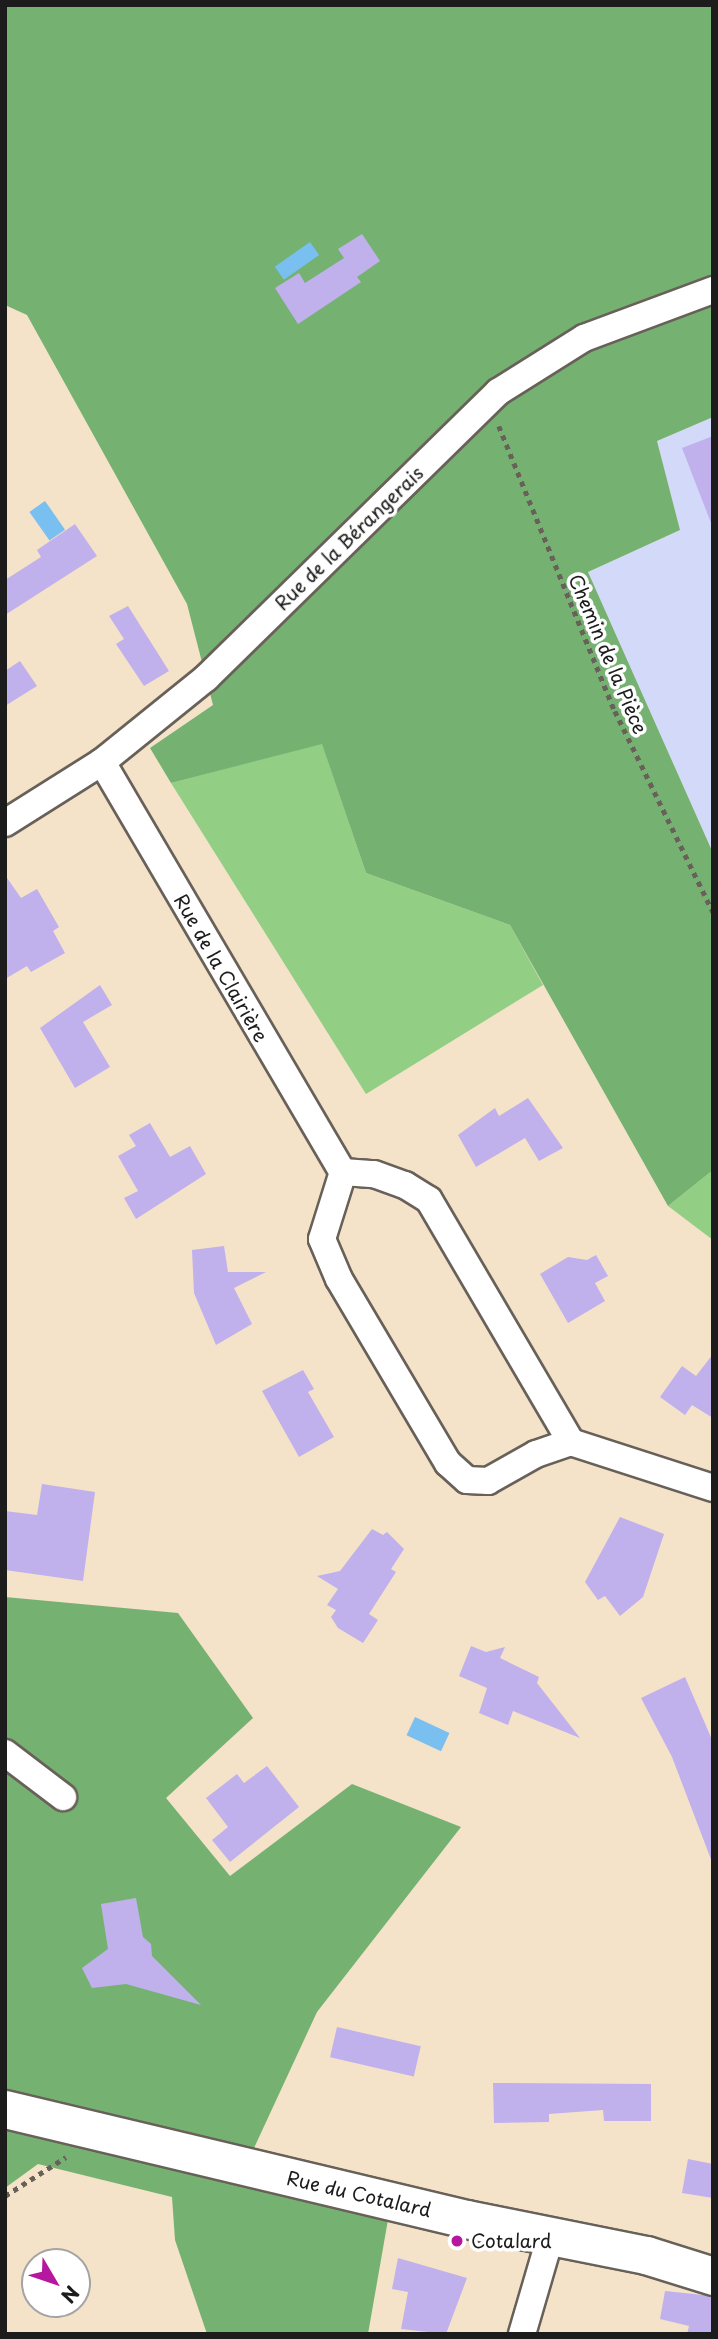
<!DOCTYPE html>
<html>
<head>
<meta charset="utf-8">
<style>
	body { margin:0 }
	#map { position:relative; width:718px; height:2339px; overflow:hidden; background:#f4e2c9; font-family:"Playpen Sans",sans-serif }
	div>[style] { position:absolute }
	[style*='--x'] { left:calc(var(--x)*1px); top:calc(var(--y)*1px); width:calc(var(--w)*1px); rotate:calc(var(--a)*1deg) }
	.built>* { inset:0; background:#d3d9f9 }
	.green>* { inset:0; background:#92cf84 }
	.forest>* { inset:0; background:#75b272 }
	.water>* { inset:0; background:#79bff0; transform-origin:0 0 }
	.building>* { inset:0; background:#c0b1ed; transform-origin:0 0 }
	.path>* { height:4.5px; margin-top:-2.25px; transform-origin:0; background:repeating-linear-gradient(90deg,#686159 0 5px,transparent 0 10px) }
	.roads { filter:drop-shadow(2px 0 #686159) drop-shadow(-2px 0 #686159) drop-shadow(0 2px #686159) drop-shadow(0 -2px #686159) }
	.street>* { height:26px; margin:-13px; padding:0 13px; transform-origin:13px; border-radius:13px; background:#fff }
	.secondary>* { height:37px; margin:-18.5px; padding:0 18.5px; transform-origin:18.5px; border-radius:18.5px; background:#fff }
	.dots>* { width:19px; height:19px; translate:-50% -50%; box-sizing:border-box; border:4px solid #fff; border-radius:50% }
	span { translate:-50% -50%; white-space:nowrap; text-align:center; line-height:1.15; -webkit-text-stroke:7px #fff; paint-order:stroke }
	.street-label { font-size:19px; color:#1c1c1c }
	.poi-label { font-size:19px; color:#1c1c1c }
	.left { translate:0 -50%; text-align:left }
	.frame { position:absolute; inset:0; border:7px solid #1c1c1c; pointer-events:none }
	.north { position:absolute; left:21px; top:2248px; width:70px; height:70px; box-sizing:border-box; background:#fff; border:2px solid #a4a4a4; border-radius:50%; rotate:129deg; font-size:19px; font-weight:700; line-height:28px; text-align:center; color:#1c1c1c }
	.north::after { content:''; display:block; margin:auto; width:24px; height:32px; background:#b5179e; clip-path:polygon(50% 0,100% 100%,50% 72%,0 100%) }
</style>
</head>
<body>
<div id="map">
	<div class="built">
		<i style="clip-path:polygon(713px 417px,713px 853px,588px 572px,680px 530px,657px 441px)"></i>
	</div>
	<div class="green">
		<i style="clip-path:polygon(322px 743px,366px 873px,510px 925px,543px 985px,366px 1094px,171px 783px)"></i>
		<i style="clip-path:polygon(713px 1170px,713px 1240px,668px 1206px)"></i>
	</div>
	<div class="forest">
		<i style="clip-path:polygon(5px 5px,713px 5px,713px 417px,657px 441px,680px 530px,588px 572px,713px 853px,713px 1170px,668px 1206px,510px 925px,366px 873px,322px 744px,171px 783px,150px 748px,213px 705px,187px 604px,27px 315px,5px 305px)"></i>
		<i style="clip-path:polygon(5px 1597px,178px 1613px,253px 1718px,166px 1798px,230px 1876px,352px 1784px,461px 1827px,317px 2012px,241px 2176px,389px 2214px,368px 2334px,207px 2334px,175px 2240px,172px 2197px,38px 2164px,5px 2188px)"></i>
	</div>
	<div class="water">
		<i style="left:310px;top:242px;width:16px;height:43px;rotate:55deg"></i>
		<i style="left:45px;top:501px;width:35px;height:19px;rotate:55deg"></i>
		<i style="left:415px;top:1717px;width:38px;height:20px;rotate:25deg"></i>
	</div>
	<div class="building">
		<i style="clip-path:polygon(362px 234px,380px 261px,357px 277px,361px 282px,298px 324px,275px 288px,299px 273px,305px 283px,344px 258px,338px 249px)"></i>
		<i style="clip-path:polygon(713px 436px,713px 523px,711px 523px,682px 448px)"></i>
		<i style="clip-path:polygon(75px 524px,97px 556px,5px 615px,5px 580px,41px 557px,37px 550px)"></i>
		<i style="clip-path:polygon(128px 606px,169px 671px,144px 686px,116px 644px,124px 639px,109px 616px)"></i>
		<i style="clip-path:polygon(20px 661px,37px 686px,5px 706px,5px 671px)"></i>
		<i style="clip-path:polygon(5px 875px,21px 898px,37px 889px,59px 927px,53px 931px,65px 953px,31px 972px,27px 966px,5px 979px)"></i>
		<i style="clip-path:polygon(100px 985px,112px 1005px,83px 1022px,110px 1067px,75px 1088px,40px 1028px)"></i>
		<i style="clip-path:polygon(528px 1098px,563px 1148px,539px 1161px,525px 1138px,476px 1167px,458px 1135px,495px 1108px,499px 1116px)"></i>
		<i style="clip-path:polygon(150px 1123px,170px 1157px,190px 1146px,206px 1174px,136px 1219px,124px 1198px,138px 1191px,118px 1156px,136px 1146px,129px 1135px)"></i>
		<i style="clip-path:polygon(224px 1246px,228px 1272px,266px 1272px,234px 1288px,252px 1324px,216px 1345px,194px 1293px,192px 1250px)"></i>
		<i style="clip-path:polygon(596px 1255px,608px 1276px,595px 1283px,605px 1301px,568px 1323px,540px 1274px,568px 1257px,587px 1260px)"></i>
		<i style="clip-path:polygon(713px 1354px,713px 1418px,692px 1405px,685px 1415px,660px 1397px,682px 1366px,696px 1376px)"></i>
		<i style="clip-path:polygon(303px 1370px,314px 1389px,308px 1392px,334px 1437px,299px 1457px,262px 1391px)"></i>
		<i style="clip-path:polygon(42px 1484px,95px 1492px,83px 1581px,5px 1570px,5px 1511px,37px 1515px)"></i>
		<i style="clip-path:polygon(620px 1517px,664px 1534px,643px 1597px,620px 1616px,605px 1596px,598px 1600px,585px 1582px)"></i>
		<i style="clip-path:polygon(372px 1529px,383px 1535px,387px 1532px,404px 1549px,391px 1569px,396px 1572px,369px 1614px,378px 1620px,363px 1643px,338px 1628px,331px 1617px,336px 1610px,327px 1605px,338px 1589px,317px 1576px,340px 1571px)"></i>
		<i style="clip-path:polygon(471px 1646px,486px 1652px,505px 1647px,500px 1658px,539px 1677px,537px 1683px,580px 1738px,513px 1711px,508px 1725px,479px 1713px,487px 1688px,459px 1676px)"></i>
		<i style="clip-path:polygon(685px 1677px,713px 1742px,712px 1862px,672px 1757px,641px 1698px)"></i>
		<i style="clip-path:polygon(267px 1766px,299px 1807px,230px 1862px,212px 1840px,228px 1827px,206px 1798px,237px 1774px,244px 1783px)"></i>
		<i style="clip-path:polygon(136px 1898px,143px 1937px,151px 1944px,152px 1956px,201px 2005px,126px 1984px,92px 1988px,82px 1968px,108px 1949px,101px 1904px)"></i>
		<i style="left:337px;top:2027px;width:86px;height:31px;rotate:13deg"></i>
		<i style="clip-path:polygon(493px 2083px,651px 2084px,651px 2121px,604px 2121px,603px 2110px,549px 2114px,549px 2122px,494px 2123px)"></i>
		<i style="clip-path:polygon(688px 2159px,713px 2164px,713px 2198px,682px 2193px)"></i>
		<i style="clip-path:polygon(398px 2258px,467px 2278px,446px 2334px,401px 2329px,408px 2292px,392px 2289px)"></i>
		<i style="clip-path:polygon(665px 2291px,713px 2296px,713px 2334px,687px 2334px,689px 2326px,660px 2319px)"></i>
	</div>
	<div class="path">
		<i style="--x:499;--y:426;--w:308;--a:67.9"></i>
		<i style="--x:615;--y:711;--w:224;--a:64"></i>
		<i style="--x:5;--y:2196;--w:72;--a:-32.6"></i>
	</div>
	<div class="roads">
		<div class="street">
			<i style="--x:102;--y:762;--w:476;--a:59.6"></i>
			<i style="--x:343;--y:1172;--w:70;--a:107.4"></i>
			<i style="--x:322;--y:1239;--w:43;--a:67"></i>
			<i style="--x:339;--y:1279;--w:214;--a:59.4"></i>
			<i style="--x:448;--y:1463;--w:25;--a:42"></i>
			<i style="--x:467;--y:1480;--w:21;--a:3"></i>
			<i style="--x:488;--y:1481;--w:55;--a:-29.4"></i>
			<i style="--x:536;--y:1454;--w:37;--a:-19"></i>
			<i style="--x:571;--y:1442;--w:149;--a:17.9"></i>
			<i style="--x:5;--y:823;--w:115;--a:-32.2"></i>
			<i style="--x:102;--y:762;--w:134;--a:-38.9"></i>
			<i style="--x:206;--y:678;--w:409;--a:-44.4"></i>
			<i style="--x:498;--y:392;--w:102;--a:-32.1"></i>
			<i style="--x:584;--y:338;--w:138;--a:-20.4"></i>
			<i style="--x:343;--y:1172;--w:31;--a:4"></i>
			<i style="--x:374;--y:1174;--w:33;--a:20"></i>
			<i style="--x:405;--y:1185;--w:28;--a:32"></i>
			<i style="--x:429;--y:1200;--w:281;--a:59.6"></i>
			<i style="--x:5;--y:1753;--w:73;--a:37.2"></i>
			<i style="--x:522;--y:2334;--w:103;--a:-73.7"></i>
		</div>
		<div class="secondary">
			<i style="--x:5;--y:2109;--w:474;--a:13.4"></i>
			<i style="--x:466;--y:2219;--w:184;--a:11.3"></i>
			<i style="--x:646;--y:2255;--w:70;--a:17.4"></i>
		</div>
	</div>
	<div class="dots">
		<i style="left:457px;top:2241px;background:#b5179e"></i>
	</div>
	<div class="street-label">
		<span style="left:349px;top:538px;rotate:-44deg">Rue de la Bérangerais</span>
		<span style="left:608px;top:654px;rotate:67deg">Chemin de la Pièce</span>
		<span style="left:221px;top:968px;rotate:60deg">Rue de la Clairière</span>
		<span style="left:359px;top:2194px;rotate:13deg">Rue du Cotalard</span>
	</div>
	<div class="poi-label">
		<span class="left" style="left:471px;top:2241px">Cotalard</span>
	</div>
	<div class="frame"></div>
	<div class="north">N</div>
</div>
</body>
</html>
